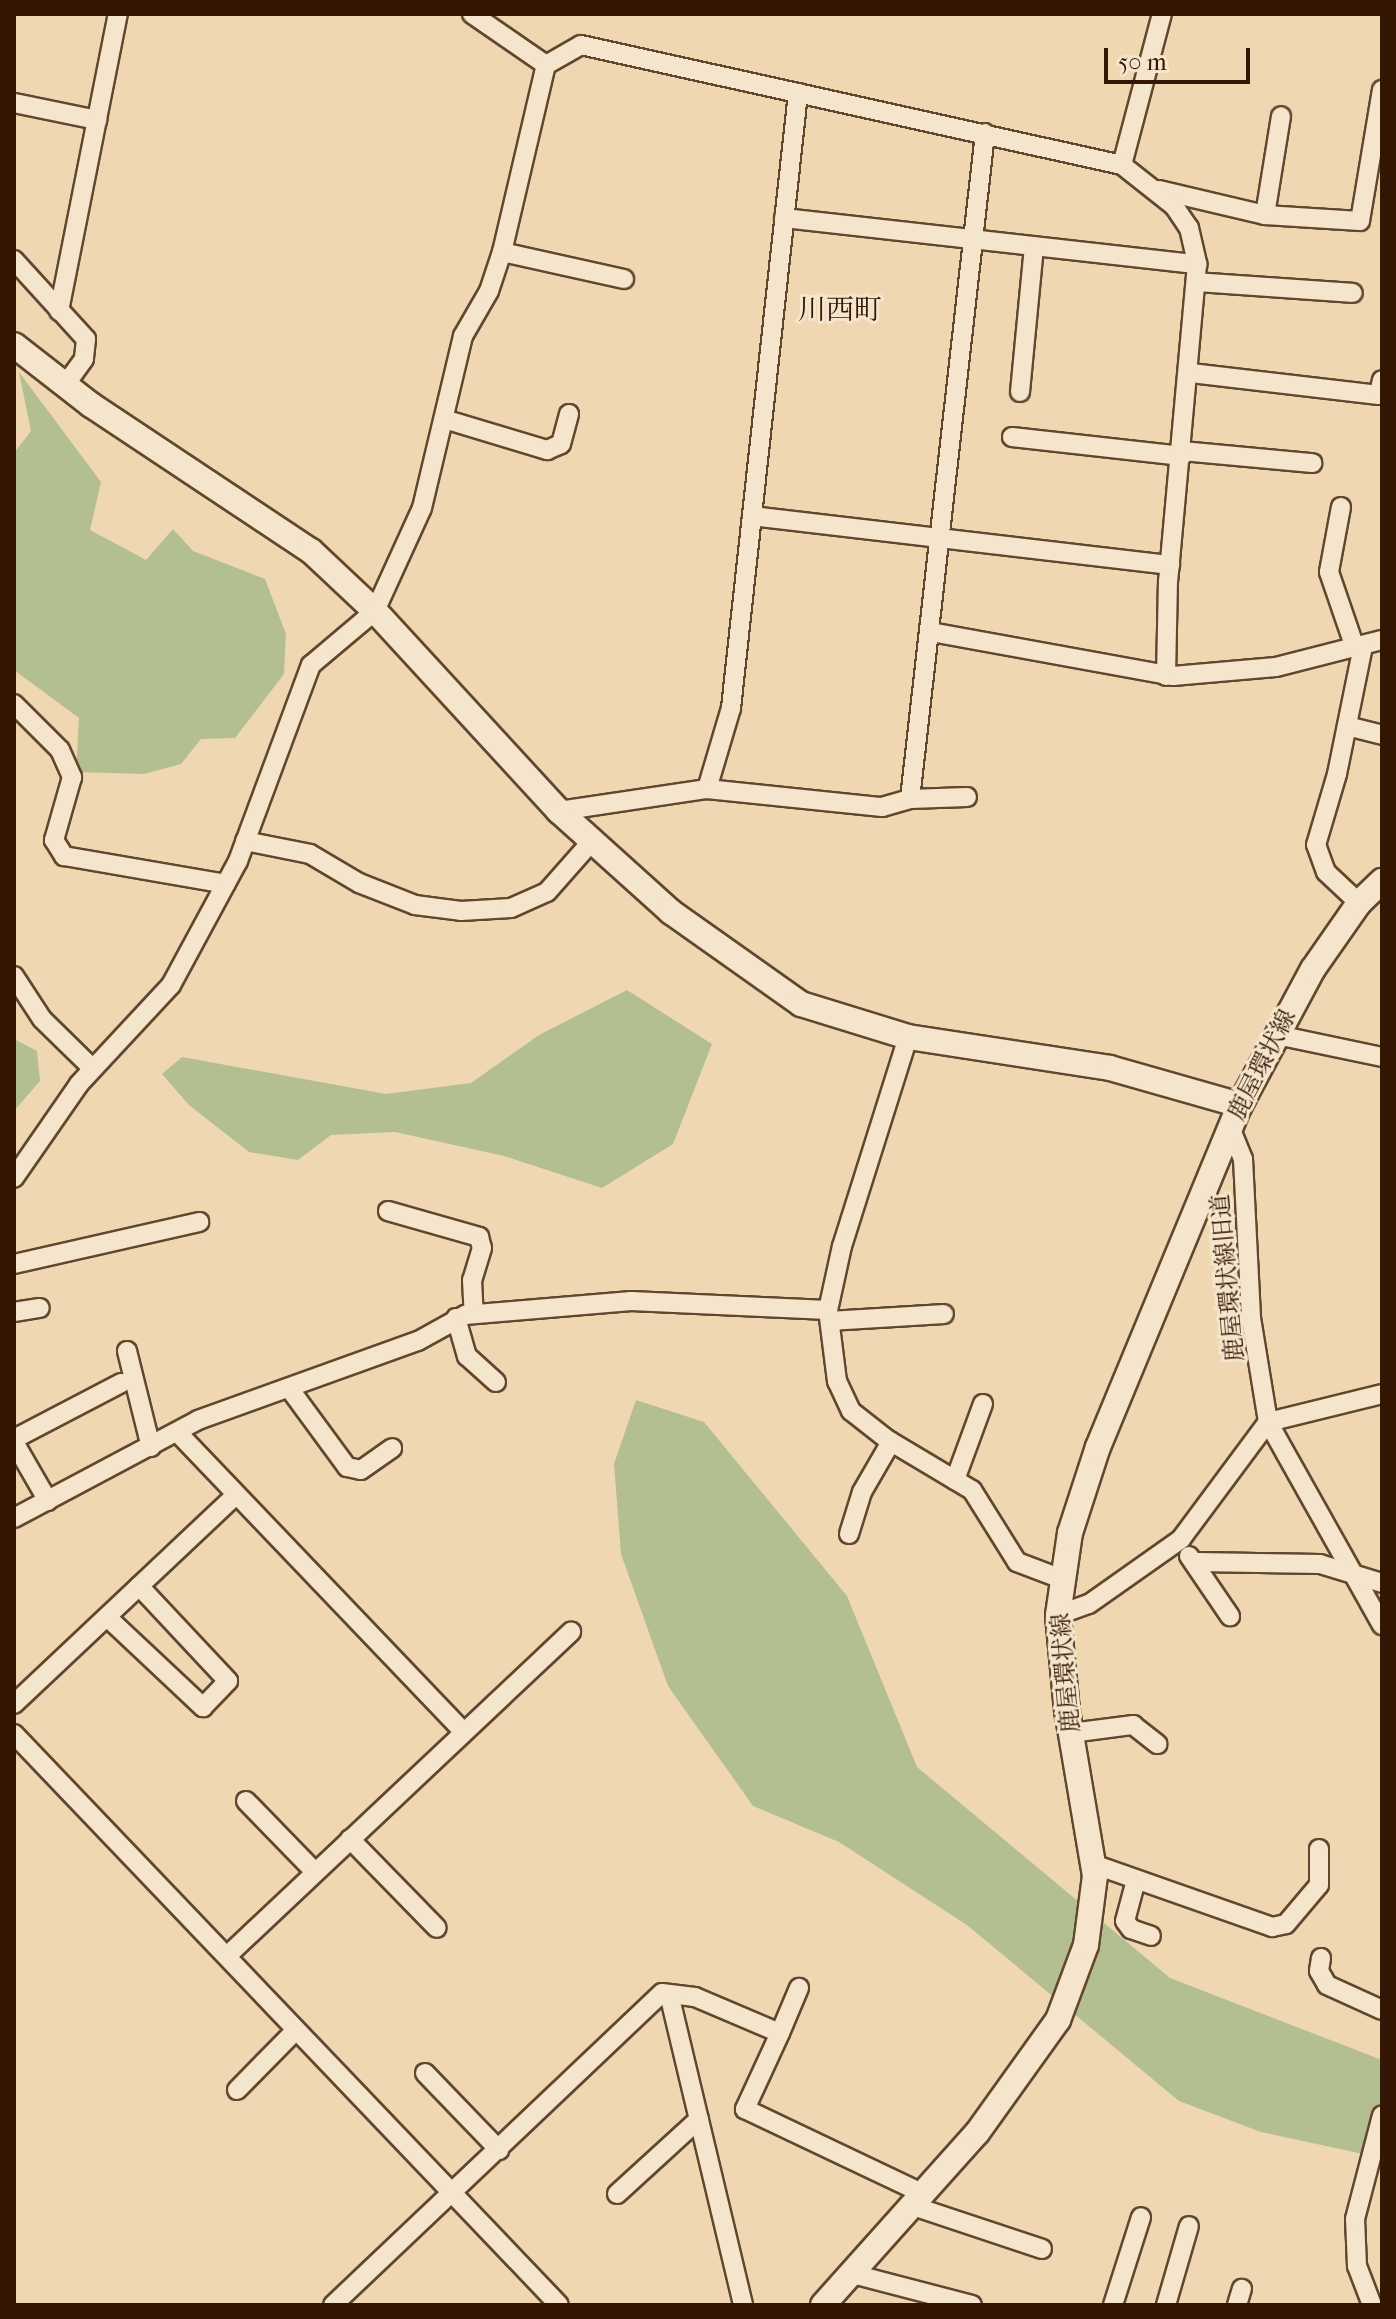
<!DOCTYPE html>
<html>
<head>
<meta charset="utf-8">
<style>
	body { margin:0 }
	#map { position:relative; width:1396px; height:2319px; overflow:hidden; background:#eed7b1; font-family:"IM FELL French Canon","Noto Serif JP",serif }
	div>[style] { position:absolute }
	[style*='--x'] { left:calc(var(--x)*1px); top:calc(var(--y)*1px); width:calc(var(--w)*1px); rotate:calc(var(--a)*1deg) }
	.green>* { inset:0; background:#b3bf90 }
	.roads { filter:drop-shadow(2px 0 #62462e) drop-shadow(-2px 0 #62462e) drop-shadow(0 2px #62462e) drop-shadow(0 -2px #62462e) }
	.street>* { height:18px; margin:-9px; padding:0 9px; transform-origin:9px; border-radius:9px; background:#f4e5cc }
	.secondary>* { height:24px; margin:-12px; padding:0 12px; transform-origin:12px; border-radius:12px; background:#f4e5cc }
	span { translate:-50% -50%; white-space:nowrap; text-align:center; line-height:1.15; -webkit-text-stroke:6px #f4e5cc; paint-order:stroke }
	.street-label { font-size:24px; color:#331603 }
	.quarter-label { font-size:28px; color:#331603 }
	.frame { position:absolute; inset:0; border:16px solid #331603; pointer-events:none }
	.scale { position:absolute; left:1104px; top:48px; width:146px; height:36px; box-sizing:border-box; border:4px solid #331603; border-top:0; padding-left:10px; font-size:24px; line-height:28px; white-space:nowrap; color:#331603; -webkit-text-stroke:6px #f4e5cc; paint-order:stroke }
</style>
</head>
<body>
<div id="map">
	<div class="green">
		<i style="clip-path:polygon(19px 372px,101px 482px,90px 530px,146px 560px,173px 529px,193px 551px,265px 579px,286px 634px,284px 674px,235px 738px,201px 739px,181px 764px,144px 774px,76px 772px,79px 718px,14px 670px,14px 453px,31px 431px)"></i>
		<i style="clip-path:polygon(627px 990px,712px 1044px,673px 1144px,602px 1188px,504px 1156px,395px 1132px,331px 1135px,298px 1160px,249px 1152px,189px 1105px,162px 1074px,182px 1057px,386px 1094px,471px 1083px,539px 1035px)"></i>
		<i style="clip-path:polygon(14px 1039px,37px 1051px,40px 1081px,14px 1111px)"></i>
		<i style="clip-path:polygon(636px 1400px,704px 1422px,847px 1596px,917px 1767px,1170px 1978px,1382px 2060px,1382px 2158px,1261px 2132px,1179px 2101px,967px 1925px,839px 1842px,753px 1806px,668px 1686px,621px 1554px,614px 1464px)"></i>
	</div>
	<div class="roads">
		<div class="street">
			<i style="--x:472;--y:14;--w:90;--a:34.6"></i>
			<i style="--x:14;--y:103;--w:85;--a:11.6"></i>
			<i style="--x:1122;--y:165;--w:156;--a:-75.2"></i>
			<i style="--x:1159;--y:190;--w:109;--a:13.3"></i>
			<i style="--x:1265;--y:215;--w:95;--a:3.6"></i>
			<i style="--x:1360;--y:221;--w:133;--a:-80.5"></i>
			<i style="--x:1265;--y:215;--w:100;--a:-80.8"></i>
			<i style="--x:784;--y:218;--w:416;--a:6.4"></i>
			<i style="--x:502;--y:252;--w:125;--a:12.5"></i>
			<i style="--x:14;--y:260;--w:107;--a:47.7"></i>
			<i style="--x:86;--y:339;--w:20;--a:96"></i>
			<i style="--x:84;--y:359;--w:32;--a:126"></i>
			<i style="--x:1196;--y:282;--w:157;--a:4"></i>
			<i style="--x:59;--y:311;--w:303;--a:-78.8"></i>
			<i style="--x:1191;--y:373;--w:189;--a:6.7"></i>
			<i style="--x:1379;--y:395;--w:15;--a:-79"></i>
			<i style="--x:1020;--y:392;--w:146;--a:-84.5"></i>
			<i style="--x:444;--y:419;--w:108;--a:16.8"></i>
			<i style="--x:547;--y:450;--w:15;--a:-23"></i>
			<i style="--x:561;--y:444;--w:31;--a:-75"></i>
			<i style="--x:1012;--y:437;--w:171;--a:6.4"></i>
			<i style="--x:1182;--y:451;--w:131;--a:5.3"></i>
			<i style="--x:1341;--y:507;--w:66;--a:100.5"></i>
			<i style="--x:1329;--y:572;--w:80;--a:71.1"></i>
			<i style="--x:752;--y:516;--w:421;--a:6.7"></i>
			<i style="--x:931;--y:632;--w:246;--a:10.3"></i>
			<i style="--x:1173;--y:676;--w:103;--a:-5"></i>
			<i style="--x:1276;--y:667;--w:109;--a:-14.3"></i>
			<i style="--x:14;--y:704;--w:65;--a:45"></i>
			<i style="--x:60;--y:750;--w:30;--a:66"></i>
			<i style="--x:72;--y:777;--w:66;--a:105.9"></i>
			<i style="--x:54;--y:840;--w:19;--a:58"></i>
			<i style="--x:64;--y:856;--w:164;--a:9.8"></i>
			<i style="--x:1347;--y:726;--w:36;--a:14"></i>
			<i style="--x:707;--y:789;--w:84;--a:-73.5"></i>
			<i style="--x:731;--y:708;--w:619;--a:-83.78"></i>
			<i style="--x:910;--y:799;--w:57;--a:-2"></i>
			<i style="--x:559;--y:811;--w:150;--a:-8.5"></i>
			<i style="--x:707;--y:789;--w:176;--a:5.9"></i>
			<i style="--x:882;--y:807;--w:29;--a:-16"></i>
			<i style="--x:910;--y:799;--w:670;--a:-83.57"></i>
			<i style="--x:245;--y:841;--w:66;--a:11.3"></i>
			<i style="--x:310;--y:854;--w:57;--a:30.6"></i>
			<i style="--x:359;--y:883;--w:60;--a:21.4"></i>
			<i style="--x:415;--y:905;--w:46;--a:7.4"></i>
			<i style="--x:461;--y:911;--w:50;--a:-3.4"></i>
			<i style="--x:511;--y:908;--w:39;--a:-24"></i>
			<i style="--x:547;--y:892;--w:68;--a:-48.6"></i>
			<i style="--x:1359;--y:903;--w:45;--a:-136.8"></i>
			<i style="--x:1326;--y:872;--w:29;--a:-110"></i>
			<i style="--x:1316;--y:845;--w:74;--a:-73.5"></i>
			<i style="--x:1337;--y:774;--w:131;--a:-78.5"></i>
			<i style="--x:14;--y:976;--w:51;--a:56.9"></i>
			<i style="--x:42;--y:1019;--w:71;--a:44.4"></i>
			<i style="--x:1277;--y:1035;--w:107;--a:11.8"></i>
			<i style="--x:908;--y:1037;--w:219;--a:107.5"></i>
			<i style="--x:842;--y:1246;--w:66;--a:102.3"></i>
			<i style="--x:828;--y:1310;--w:72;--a:82.8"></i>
			<i style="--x:837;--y:1381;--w:33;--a:65"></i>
			<i style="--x:851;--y:1411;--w:47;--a:38.1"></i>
			<i style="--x:888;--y:1440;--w:98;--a:30.8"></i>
			<i style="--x:972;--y:1490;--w:85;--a:58"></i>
			<i style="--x:1017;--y:1562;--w:48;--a:20.7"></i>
			<i style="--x:1230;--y:1127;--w:35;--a:68"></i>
			<i style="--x:1243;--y:1159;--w:159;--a:87.1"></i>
			<i style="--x:1251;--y:1318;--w:105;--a:80.7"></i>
			<i style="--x:1268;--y:1422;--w:233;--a:60.7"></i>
			<i style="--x:14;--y:1178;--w:114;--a:-55.3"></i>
			<i style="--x:79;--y:1084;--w:135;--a:-47.1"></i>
			<i style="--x:171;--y:985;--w:141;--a:-61.6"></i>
			<i style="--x:238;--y:861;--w:209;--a:-69.6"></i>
			<i style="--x:311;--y:665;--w:84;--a:-40.2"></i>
			<i style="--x:375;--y:611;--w:113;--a:-65.5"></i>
			<i style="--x:422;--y:508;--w:177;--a:-76.6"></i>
			<i style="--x:463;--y:336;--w:52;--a:-60"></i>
			<i style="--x:489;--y:291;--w:41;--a:-71.6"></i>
			<i style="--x:502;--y:252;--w:192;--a:-76.8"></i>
			<i style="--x:546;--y:65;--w:40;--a:-29.7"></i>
			<i style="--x:581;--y:45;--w:554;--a:12.51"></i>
			<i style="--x:1122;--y:165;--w:66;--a:38.3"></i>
			<i style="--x:1174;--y:206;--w:27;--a:56"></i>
			<i style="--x:1189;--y:228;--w:37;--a:77"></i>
			<i style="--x:1197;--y:264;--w:317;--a:95.2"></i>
			<i style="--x:1168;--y:580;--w:96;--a:91.2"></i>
			<i style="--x:388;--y:1211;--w:95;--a:15.9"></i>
			<i style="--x:479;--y:1237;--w:11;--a:75"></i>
			<i style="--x:482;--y:1248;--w:34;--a:107"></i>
			<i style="--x:472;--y:1280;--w:34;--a:87"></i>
			<i style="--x:14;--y:1264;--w:190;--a:-12.8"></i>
			<i style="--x:14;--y:1312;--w:26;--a:-9"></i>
			<i style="--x:456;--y:1318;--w:40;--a:74"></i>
			<i style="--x:467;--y:1356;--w:39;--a:42"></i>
			<i style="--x:830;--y:1321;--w:114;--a:-3.5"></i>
			<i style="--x:127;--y:1351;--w:99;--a:76"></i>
			<i style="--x:289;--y:1388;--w:98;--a:53.7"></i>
			<i style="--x:347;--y:1467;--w:14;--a:12"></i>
			<i style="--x:361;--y:1470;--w:38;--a:-35"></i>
			<i style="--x:178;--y:1433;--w:412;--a:46.3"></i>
			<i style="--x:14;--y:1439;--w:121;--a:-27.6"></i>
			<i style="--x:14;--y:1442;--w:68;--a:60"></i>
			<i style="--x:955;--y:1480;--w:81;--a:-69.8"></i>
			<i style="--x:14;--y:1518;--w:208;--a:-28"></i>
			<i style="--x:198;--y:1420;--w:234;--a:-19.8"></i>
			<i style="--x:418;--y:1341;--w:54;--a:-29"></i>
			<i style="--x:465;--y:1315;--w:167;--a:-4.8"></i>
			<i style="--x:631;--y:1301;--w:197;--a:2.6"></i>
			<i style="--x:849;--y:1534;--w:44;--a:-72.8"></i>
			<i style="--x:862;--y:1492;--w:58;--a:-59.9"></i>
			<i style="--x:1189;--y:1556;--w:73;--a:55.7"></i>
			<i style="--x:1196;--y:1562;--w:124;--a:0.9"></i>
			<i style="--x:1320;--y:1564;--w:65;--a:17"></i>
			<i style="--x:1058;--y:1615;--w:33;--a:-20"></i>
			<i style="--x:1089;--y:1604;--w:113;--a:-35.2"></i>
			<i style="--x:1181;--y:1539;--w:146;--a:-53.4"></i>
			<i style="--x:1268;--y:1422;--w:117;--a:-13.8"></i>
			<i style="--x:107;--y:1617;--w:132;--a:43.2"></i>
			<i style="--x:203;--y:1707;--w:36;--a:-46"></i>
			<i style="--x:228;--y:1681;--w:130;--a:-133.1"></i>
			<i style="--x:14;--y:1704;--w:303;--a:-43.3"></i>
			<i style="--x:1071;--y:1733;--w:63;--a:-7.4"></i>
			<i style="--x:1133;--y:1725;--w:31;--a:38"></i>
			<i style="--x:14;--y:1734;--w:789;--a:46.33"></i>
			<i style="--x:246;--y:1801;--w:99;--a:45.8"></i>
			<i style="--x:350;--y:1839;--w:124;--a:45.7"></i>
			<i style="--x:1093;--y:1864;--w:190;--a:19.4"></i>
			<i style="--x:1272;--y:1927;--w:14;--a:-12"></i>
			<i style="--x:1286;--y:1924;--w:51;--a:-49.8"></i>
			<i style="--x:1319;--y:1885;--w:36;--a:-90"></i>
			<i style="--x:1136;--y:1880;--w:42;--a:105"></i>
			<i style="--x:1125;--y:1921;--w:10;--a:53"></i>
			<i style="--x:1131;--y:1929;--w:21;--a:19"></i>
			<i style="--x:227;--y:1956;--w:473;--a:-43.3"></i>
			<i style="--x:1321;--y:1958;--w:13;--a:99"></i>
			<i style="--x:1319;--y:1971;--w:16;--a:60"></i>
			<i style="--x:1327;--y:1985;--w:60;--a:24.4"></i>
			<i style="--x:669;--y:1994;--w:320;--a:76.6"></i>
			<i style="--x:780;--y:2033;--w:84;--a:114.7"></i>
			<i style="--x:745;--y:2109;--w:196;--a:25.4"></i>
			<i style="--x:425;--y:2073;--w:107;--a:46.1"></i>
			<i style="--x:237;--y:2090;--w:84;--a:-45.5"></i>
			<i style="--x:617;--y:2194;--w:111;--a:-42.4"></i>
			<i style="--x:910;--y:2205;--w:139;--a:18.4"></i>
			<i style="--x:849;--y:2273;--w:127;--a:14.6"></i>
			<i style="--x:333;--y:2305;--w:453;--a:-43.5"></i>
			<i style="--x:662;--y:1993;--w:33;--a:7"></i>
			<i style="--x:695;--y:1997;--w:92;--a:23"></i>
			<i style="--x:780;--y:2033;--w:49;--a:-67.1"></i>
			<i style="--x:1113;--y:2305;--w:92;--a:-72.3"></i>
			<i style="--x:1166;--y:2305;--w:82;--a:-73.8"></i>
			<i style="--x:1237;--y:2305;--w:17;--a:-73"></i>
			<i style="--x:1372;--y:2305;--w:42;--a:-111"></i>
			<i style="--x:1357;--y:2266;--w:47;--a:-92.4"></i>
			<i style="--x:1355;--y:2219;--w:107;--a:-75.4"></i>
		</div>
		<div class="secondary">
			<i style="--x:14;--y:345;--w:98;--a:37.9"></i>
			<i style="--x:91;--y:405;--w:264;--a:33.6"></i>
			<i style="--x:311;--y:551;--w:88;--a:43.2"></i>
			<i style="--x:375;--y:611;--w:272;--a:47.4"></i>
			<i style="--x:559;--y:811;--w:151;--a:42"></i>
			<i style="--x:671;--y:912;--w:159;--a:35.3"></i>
			<i style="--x:801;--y:1004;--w:112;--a:17.1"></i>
			<i style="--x:908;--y:1037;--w:204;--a:8.7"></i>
			<i style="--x:1110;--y:1068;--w:135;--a:15.9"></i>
			<i style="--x:823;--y:2305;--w:231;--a:-48.2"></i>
			<i style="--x:977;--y:2133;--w:139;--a:-54.4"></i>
			<i style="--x:1058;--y:2020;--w:80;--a:-69.5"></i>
			<i style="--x:1086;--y:1945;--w:70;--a:-82.6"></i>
			<i style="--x:1095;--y:1876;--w:167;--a:-99.6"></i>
			<i style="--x:1067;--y:1711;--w:96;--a:-95.4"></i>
			<i style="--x:1058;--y:1615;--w:83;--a:-81.7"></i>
			<i style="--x:1070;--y:1533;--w:90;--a:-72"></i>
			<i style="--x:1098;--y:1447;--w:370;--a:-67.5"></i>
			<i style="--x:1240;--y:1105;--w:154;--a:-61.8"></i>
			<i style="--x:1313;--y:969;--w:80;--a:-55.1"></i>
			<i style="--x:1359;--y:903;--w:32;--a:-44"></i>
		</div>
	</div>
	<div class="street-label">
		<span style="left:1262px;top:1065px;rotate:-63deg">鹿屋環状線</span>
		<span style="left:1228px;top:1278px;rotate:-95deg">鹿屋環状線旧道</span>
		<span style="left:1066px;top:1673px;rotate:-95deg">鹿屋環状線</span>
	</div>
	<div class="quarter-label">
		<span style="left:840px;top:310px">川西町</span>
	</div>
	<div class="frame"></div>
	<div class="scale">50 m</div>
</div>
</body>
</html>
